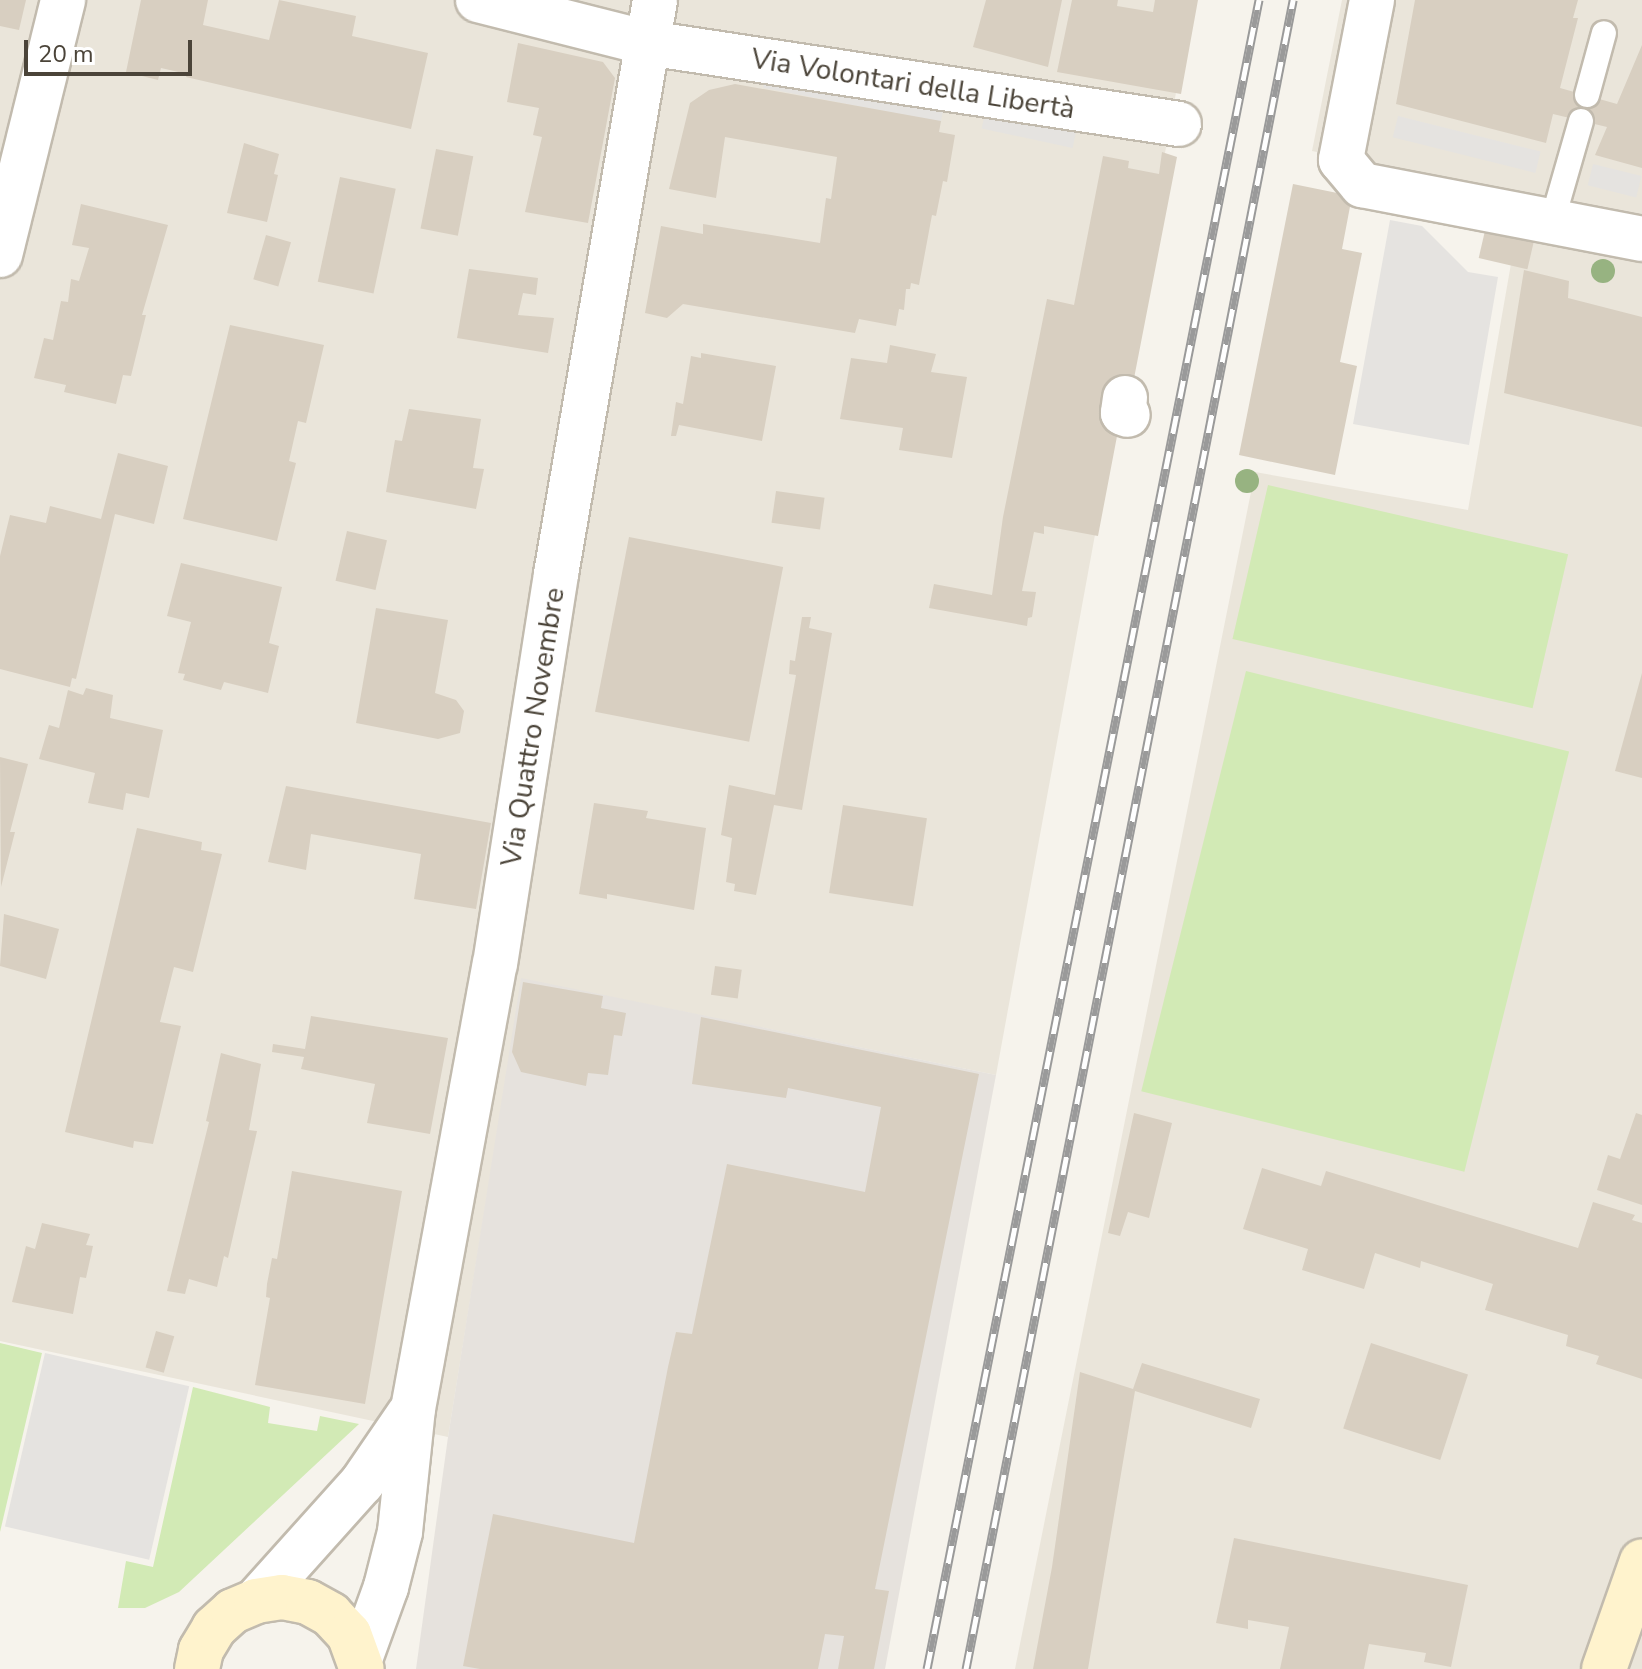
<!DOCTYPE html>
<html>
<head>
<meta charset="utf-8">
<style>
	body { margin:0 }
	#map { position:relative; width:1642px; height:1669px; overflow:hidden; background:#f6f3ec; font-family:"Nunito Sans",sans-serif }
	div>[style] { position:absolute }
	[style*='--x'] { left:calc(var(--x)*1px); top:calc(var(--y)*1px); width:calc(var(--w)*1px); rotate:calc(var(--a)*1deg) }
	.residential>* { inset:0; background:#eae5da }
	.industrial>* { inset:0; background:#e6e2dd }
	.green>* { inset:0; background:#d2eab5; transform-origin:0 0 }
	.parking>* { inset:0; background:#e5e3e0; transform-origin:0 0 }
	.building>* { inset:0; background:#d8cfc1; transform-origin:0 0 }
	.roads { filter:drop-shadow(2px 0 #c2bbae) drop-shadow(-2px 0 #c2bbae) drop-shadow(0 2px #c2bbae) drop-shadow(0 -2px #c2bbae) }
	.lane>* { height:24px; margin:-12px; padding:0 12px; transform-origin:12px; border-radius:12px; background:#fff }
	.street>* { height:44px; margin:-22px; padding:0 22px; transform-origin:22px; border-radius:22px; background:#fff }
	.secondary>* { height:44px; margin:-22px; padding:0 22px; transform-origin:22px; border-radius:22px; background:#fff3cd }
	.rail>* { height:9px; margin-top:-4.5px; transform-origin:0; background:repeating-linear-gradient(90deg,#fff 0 18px,#9a9a9a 0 36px); box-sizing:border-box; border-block:2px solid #9a9a9a }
	.trees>* { width:24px; height:24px; margin:-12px; border-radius:50%; background:#97b381 }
	span { translate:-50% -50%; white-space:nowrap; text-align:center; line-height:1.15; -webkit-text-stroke:6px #fff; paint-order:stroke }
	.street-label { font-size:28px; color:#4b4439 }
	.scale { position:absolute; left:24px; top:40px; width:168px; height:36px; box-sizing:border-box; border:4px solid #4b4439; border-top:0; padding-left:10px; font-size:24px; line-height:28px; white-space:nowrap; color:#4b4439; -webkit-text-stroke:6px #fff; paint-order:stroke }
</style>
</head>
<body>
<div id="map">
	<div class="residential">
		<i style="clip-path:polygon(0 0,1193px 0,996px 1075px,522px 979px,448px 1437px,0 1341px)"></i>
		<i style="clip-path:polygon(1342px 0,1642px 0,1642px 1669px,1015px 1669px,1255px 472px,1468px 510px,1523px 195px,1312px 151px)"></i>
	</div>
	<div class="industrial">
		<i style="clip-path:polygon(521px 978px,996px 1075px,885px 1669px,416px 1669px,448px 1437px)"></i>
	</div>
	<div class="green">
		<i style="left:1268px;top:485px;width:308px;height:158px;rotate:13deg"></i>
		<i style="left:1246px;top:671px;width:333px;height:433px;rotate:14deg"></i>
		<i style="clip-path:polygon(0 1343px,42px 1353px,0 1532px)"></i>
		<i style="clip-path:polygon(193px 1387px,270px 1407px,268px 1423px,317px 1431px,320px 1416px,359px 1424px,179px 1592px,145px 1608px,118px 1608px,126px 1561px,153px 1567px)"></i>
	</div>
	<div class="parking">
		<i style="left:767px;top:68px;width:181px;height:20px;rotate:11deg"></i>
		<i style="left:986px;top:108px;width:93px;height:21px;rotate:12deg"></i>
		<i style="left:1398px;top:116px;width:147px;height:22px;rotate:14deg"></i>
		<i style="left:1593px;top:164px;width:50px;height:22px;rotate:14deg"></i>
		<i style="clip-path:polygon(1390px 220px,1422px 226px,1468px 272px,1498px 277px,1469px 445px,1353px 424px)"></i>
		<i style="left:45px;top:1353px;width:148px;height:178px;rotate:13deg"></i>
	</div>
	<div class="building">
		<i style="clip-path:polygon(0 0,26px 0,19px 30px,0 26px)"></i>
		<i style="clip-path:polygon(141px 0,208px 0,203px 25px,269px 40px,279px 0,356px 16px,352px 36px,428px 53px,411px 129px,186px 77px,187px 74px,161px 68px,158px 80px,126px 72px)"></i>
		<i style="clip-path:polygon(986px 0,1062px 0,1048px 67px,973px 47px)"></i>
		<i style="clip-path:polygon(1072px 0,1118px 0,1117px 6px,1153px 12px,1155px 0,1198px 0,1181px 94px,1057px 72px)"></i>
		<i style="clip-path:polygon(1415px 0,1578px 0,1573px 18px,1578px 18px,1560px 88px,1617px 104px,1642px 45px,1642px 168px,1595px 155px,1607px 127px,1553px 114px,1546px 143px,1396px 104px)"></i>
		<i style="clip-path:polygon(518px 43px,603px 62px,615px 78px,588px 223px,525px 212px,542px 137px,533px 135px,539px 108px,507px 102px)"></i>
		<i style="clip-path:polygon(735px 84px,941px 121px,939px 132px,955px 135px,947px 182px,943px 181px,936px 216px,932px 215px,919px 285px,911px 283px,910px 289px,906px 289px,904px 310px,899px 309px,896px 326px,859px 319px,855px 333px,683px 304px,667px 318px,645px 313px,661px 226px,703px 234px,703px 224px,820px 243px,826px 198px,831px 199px,837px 157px,725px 137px,716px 198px,669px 189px,690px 103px,709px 90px)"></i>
		<i style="clip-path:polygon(244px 143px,279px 154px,274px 174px,278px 175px,267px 222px,227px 213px)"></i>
		<i style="left:436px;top:149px;width:38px;height:81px;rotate:11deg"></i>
		<i style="clip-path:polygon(1162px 152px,1177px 157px,1130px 399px,1118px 431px,1098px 536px,1044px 526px,1044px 534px,1034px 532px,1022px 591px,1036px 592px,1032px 617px,1028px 618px,1027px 626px,929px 608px,934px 584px,992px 595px,1003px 517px,1047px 299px,1074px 305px,1103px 156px,1129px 161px,1128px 168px,1159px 174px)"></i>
		<i style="left:340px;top:177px;width:57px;height:107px;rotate:12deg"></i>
		<i style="clip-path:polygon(1293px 184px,1352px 196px,1342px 249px,1362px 253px,1340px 362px,1357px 366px,1335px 475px,1239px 455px)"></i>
		<i style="clip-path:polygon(81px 204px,168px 225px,142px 315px,146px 315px,131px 376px,123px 375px,116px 404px,64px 392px,66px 385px,34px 378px,44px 338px,53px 340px,61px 301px,68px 302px,71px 279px,79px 281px,89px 248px,72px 245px)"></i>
		<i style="left:1487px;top:222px;width:50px;height:37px;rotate:13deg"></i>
		<i style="left:266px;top:235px;width:26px;height:46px;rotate:16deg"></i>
		<i style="clip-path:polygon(469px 269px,538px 278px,536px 295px,523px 293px,518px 315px,554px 318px,548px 353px,457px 338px)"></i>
		<i style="clip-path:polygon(1524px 270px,1569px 281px,1568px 298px,1642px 317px,1642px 427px,1504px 393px)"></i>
		<i style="clip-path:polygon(230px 325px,324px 345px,306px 423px,298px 421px,289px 461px,296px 463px,277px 541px,183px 519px)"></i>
		<i style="clip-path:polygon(890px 345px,936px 354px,931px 372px,967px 377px,952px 458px,899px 450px,903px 428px,840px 419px,851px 358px,887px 363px)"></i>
		<i style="clip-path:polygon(701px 353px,776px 366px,762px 441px,679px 425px,676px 436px,671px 436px,676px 402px,683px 404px,691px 356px,701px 358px)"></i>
		<i style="clip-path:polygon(409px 409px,481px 419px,473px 468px,484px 469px,476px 509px,386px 492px,395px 440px,402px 441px)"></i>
		<i style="clip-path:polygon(118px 453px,168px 466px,154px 524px,115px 514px,76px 679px,72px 678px,70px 687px,0 669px,0 556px,10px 515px,46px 523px,50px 506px,101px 519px)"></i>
		<i style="left:776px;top:491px;width:49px;height:32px;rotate:8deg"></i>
		<i style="left:347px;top:531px;width:41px;height:51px;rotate:13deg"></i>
		<i style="left:629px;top:537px;width:157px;height:178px;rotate:11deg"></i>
		<i style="clip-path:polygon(181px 563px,282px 587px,269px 643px,279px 646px,268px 693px,224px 682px,221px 690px,183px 680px,185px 674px,178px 673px,191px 622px,167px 616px)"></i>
		<i style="clip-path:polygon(376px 608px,448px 620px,435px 693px,456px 700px,464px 711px,460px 733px,438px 739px,356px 723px)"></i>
		<i style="clip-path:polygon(802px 617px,811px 617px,809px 628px,832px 633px,802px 810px,774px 805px,756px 895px,734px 891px,735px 884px,726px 882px,732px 838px,721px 835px,729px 785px,775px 795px,796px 675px,789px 674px,790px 660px,795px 661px)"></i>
		<i style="clip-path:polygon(1642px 673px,1642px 778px,1615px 771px)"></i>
		<i style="clip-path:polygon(86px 688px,113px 695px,110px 718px,163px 730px,149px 798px,126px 793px,123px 810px,88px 803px,95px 773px,39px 759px,49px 725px,59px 728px,68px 690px,83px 695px)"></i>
		<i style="clip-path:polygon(0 757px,28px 764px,10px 832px,15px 832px,1px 887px)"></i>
		<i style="clip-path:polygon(286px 786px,491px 823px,476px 909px,414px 899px,421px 854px,311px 834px,306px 870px,268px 862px)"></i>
		<i style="clip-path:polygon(594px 803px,648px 811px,646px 818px,706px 828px,694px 910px,607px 894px,607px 899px,579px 894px)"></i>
		<i style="left:843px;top:805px;width:85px;height:89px;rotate:9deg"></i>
		<i style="clip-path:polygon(137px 828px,202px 842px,201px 850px,222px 854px,193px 972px,174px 967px,160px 1022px,181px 1026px,153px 1144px,134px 1141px,133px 1148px,65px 1132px)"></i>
		<i style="clip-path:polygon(4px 914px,59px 929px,46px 979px,0 966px)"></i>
		<i style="left:715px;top:966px;width:27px;height:29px;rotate:8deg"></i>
		<i style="clip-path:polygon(523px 982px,603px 996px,601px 1008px,626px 1013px,622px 1036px,614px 1035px,608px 1075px,588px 1073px,586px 1086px,521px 1072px,512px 1052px)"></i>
		<i style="clip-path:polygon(311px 1016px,448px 1038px,430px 1134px,367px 1123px,375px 1084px,301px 1069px,304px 1057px,272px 1052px,273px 1044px,305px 1049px)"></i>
		<i style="clip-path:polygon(701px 1017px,979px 1074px,875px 1589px,889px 1591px,874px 1669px,838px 1669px,844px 1636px,825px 1634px,818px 1669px,480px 1669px,463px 1666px,493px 1514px,634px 1543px,668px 1367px,676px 1332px,692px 1334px,727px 1164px,865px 1192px,881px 1107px,788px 1088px,786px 1098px,692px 1084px)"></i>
		<i style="clip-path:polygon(221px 1053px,261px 1064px,249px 1130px,257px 1131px,228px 1258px,224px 1256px,217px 1287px,189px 1279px,185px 1294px,167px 1291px,209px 1122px,206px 1121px)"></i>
		<i style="clip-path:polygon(1134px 1113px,1172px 1123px,1149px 1218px,1128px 1212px,1120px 1236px,1108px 1233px)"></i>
		<i style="clip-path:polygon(1636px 1113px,1642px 1115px,1642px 1205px,1597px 1190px,1608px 1155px,1620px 1159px)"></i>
		<i style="clip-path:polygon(1262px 1168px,1321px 1186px,1326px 1171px,1578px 1248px,1593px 1202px,1635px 1215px,1632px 1220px,1642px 1223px,1642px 1379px,1596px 1364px,1599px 1356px,1566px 1346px,1568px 1335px,1485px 1310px,1493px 1284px,1421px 1261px,1420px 1268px,1375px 1253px,1364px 1289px,1302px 1270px,1308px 1249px,1243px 1229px)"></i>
		<i style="clip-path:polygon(292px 1171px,402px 1191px,365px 1404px,255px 1385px,270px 1298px,266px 1297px,267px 1284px,272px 1258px,277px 1259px)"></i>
		<i style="clip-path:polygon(42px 1223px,90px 1234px,86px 1245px,93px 1246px,86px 1278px,80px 1277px,73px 1314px,12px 1302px,26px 1246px,35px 1249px)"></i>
		<i style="left:156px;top:1331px;width:19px;height:38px;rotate:16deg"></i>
		<i style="left:1371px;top:1343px;width:102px;height:90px;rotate:18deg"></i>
		<i style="clip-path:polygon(1142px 1363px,1260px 1399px,1251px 1428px,1135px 1391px,1088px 1669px,1033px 1669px,1052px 1567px,1080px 1372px,1133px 1389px)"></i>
		<i style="clip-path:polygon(1234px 1538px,1468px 1585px,1451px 1667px,1424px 1662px,1426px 1653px,1369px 1644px,1364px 1669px,1280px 1669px,1289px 1627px,1248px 1620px,1248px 1629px,1216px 1623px)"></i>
	</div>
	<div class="roads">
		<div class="lane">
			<i style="--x:1587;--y:95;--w:64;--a:-74.7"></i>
			<i style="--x:1552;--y:222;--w:105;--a:-74"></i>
		</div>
		<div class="street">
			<i style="--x:478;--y:0;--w:175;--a:14.2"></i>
			<i style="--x:648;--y:43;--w:537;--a:8.67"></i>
			<i style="--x:1372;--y:0;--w:163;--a:101"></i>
			<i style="--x:1341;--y:160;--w:33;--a:50"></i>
			<i style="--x:1362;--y:185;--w:285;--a:10.9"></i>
			<i style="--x:0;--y:255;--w:263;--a:-76.1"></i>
			<i style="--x:1125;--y:398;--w:15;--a:98"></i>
			<i style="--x:1123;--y:413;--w:5;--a:22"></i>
			<i style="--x:256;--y:1601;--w:159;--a:-48.1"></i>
			<i style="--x:362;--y:1483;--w:83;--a:-55.7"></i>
			<i style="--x:360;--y:1659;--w:77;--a:-70.1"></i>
			<i style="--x:386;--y:1587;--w:57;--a:-75.7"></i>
			<i style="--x:400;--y:1532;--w:124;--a:-84"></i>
			<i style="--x:413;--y:1409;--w:452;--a:-79.6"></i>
			<i style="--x:495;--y:964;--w:395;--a:-81.1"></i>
			<i style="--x:556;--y:574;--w:582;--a:-80.21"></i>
		</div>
		<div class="secondary">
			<i style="--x:197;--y:1669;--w:19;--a:-78"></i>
			<i style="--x:201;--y:1650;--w:26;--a:-59"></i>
			<i style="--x:214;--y:1628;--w:25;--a:-42"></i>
			<i style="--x:233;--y:1611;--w:25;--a:-23"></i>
			<i style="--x:256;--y:1601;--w:26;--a:-9"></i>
			<i style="--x:282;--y:1597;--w:26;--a:11"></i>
			<i style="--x:308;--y:1602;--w:26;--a:29"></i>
			<i style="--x:331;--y:1615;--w:26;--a:47"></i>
			<i style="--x:349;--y:1634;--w:37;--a:70"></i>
			<i style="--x:1604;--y:1669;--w:114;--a:-70.6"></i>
		</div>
	</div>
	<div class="rail">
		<i style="--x:927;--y:1669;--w:1702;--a:-78.75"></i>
		<i style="--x:966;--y:1669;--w:1701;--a:-78.91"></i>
	</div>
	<div class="trees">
		<i style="left:1603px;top:271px"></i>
		<i style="left:1247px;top:481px"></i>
	</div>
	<div class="street-label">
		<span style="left:913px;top:84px;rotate:9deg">Via Volontari della Libertà</span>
		<span style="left:533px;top:727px;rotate:-81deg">Via Quattro Novembre</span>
	</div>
	<div class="scale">20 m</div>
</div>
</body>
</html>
